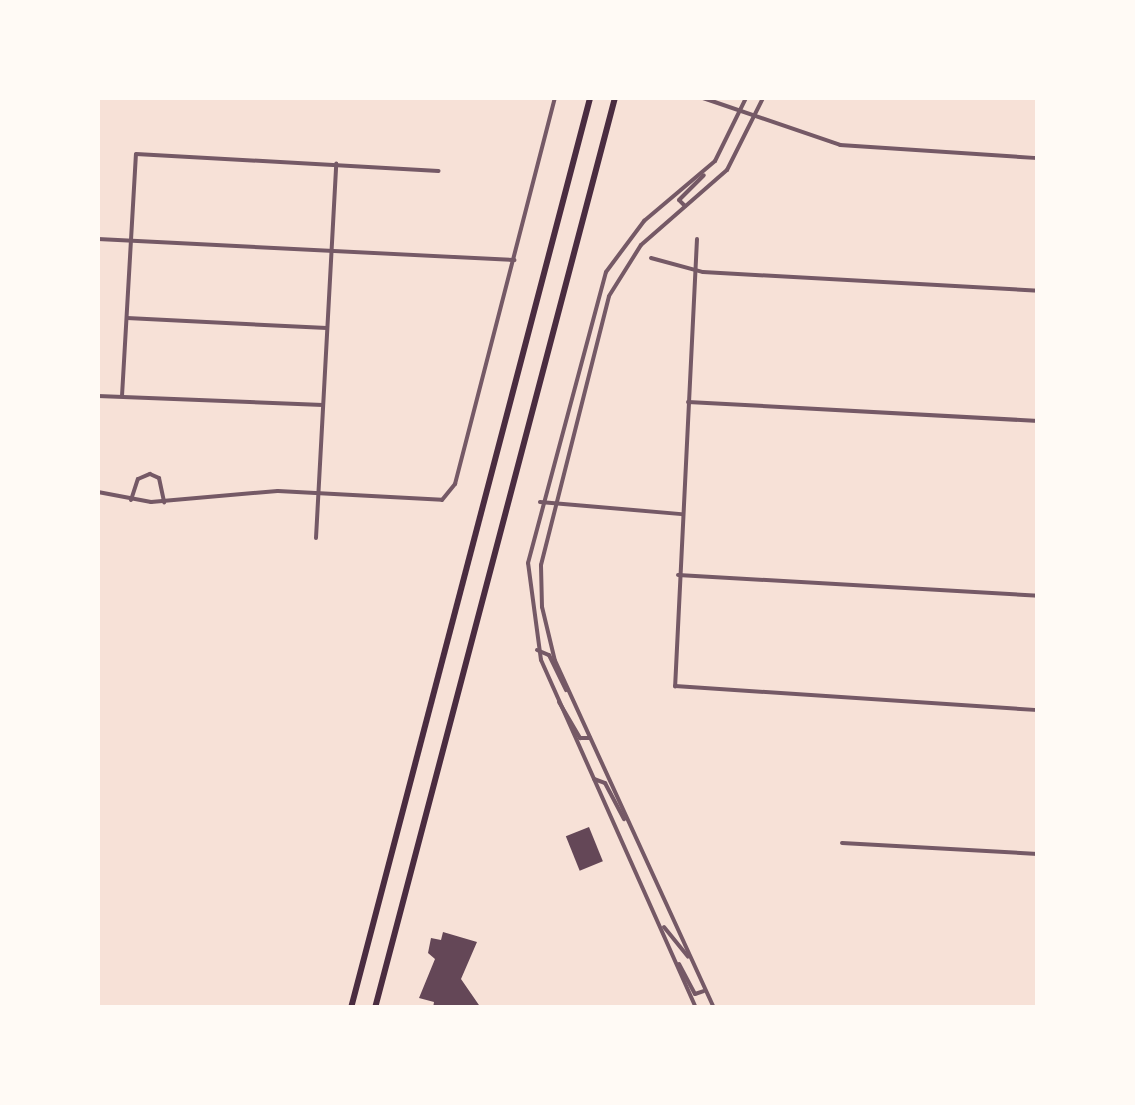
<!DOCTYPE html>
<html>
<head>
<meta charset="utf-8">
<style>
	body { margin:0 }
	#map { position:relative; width:1135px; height:1105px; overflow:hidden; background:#f7e1d7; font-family:"Open Sans",sans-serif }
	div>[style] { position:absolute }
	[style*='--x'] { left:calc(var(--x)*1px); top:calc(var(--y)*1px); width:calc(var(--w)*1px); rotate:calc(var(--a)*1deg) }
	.building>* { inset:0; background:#644757; transform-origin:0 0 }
	.minor>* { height:4px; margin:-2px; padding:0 2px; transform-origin:2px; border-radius:2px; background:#755966 }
	.tertiary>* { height:4px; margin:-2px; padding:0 2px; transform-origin:2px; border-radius:2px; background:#755966 }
	.motorway>* { height:6px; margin:-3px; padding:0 3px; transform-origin:3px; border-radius:3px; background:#4a2c40 }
	span { translate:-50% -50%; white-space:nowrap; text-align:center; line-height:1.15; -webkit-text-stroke:8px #fffaf5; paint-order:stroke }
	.frame { position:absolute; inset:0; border:100px solid #fffaf5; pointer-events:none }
</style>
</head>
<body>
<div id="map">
	<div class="building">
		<i style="left:589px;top:827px;width:37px;height:25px;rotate:68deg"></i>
		<i style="clip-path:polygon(443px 932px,477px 942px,461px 979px,481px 1008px,433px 1008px,434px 1002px,419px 998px,435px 959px,428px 953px,431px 938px,441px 940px)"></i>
	</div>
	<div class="minor">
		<i style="--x:98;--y:239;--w:417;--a:2.9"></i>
		<i style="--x:697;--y:239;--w:448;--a:92.8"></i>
		<i style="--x:675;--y:686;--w:364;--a:3.8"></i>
		<i style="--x:651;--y:258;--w:54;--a:15.1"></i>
		<i style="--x:703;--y:272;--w:336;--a:3.2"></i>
		<i style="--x:127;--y:318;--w:200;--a:2.9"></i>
		<i style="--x:98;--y:396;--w:225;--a:2.3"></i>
		<i style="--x:122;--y:396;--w:242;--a:-86.7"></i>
		<i style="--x:136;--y:154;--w:303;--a:3.2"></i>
		<i style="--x:688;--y:402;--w:351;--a:3.1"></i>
		<i style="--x:98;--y:492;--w:54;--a:10.7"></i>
		<i style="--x:151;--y:502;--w:127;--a:-5"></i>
		<i style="--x:278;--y:491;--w:164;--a:3.1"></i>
		<i style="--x:442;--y:500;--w:21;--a:-51"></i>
		<i style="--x:455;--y:484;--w:399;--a:-75.5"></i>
		<i style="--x:131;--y:500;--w:22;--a:-72"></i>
		<i style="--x:138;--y:479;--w:13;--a:-23"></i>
		<i style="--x:150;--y:474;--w:10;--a:24"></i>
		<i style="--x:159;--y:478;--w:25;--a:78"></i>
		<i style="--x:540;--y:502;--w:142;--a:4.9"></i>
		<i style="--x:316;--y:538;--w:375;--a:-86.9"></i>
		<i style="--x:678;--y:575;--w:361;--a:3.3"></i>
		<i style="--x:842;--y:843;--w:196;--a:3.2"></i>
	</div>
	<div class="tertiary">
		<i style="--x:703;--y:98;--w:145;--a:18.9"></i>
		<i style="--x:840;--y:145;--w:198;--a:3.8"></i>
		<i style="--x:685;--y:206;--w:8;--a:-135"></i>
		<i style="--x:679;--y:200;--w:35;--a:-45"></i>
		<i style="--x:537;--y:650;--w:13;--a:23"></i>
		<i style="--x:549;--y:655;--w:39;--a:64"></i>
		<i style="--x:559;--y:702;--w:42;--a:59.7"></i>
		<i style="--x:580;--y:738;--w:10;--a:0"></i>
		<i style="--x:594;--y:779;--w:12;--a:20"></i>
		<i style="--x:605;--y:783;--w:41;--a:62.2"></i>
		<i style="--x:664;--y:927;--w:38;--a:51"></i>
		<i style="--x:679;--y:964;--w:34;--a:62"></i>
		<i style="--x:695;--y:994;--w:9;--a:-18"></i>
		<i style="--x:696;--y:1008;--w:381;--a:-114"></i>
		<i style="--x:541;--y:660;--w:98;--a:-97.6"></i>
		<i style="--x:528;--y:563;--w:301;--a:-75"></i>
		<i style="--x:606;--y:272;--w:64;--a:-53.3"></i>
		<i style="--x:644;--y:221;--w:93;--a:-40.2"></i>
		<i style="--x:715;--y:161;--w:70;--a:-63.8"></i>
		<i style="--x:714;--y:1008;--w:382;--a:-114.6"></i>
		<i style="--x:555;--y:661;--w:56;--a:-103.5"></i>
		<i style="--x:542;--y:607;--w:42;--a:-91.4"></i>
		<i style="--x:541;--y:565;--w:277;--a:-75.8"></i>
		<i style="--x:609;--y:296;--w:60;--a:-57.9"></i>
		<i style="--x:641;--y:245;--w:114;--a:-41.1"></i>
		<i style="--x:727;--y:170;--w:80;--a:-63.4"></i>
	</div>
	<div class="motorway">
		<i style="--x:351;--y:1008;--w:941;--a:-75.28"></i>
		<i style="--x:375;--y:1008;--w:941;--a:-75.23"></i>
	</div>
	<div class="frame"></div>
</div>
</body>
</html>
